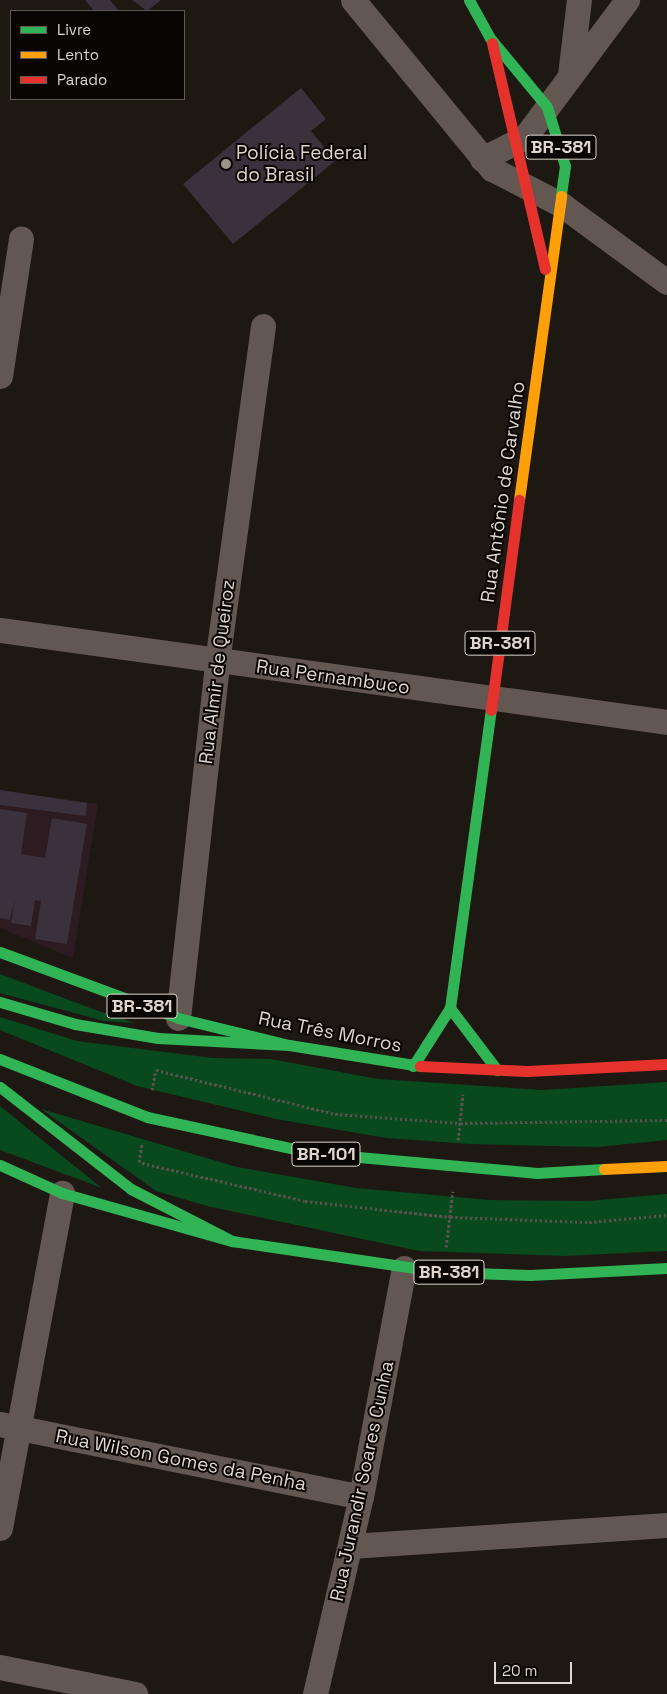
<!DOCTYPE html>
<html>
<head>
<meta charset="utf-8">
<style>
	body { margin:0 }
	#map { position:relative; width:667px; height:1694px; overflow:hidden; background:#1e1813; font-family:"Space Grotesk",sans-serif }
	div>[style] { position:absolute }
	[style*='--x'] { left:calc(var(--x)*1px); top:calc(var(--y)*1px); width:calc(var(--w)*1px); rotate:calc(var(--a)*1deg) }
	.education>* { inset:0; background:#2c1b20 }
	.green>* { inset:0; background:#08491d }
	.building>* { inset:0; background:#3a313c }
	.path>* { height:3px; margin-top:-1.5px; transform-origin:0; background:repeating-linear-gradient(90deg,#5a524d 0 2.5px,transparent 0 5px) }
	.street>* { height:25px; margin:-12.5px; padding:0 12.5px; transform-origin:12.5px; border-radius:12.5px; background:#625751 }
	.fast>* { height:11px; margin:-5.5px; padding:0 5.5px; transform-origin:5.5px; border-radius:5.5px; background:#30b455 }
	.slow>* { height:11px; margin:-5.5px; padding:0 5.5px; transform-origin:5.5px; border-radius:5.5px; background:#ff9f0a }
	.jam>* { height:11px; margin:-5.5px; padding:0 5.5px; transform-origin:5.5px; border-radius:5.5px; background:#e5322d }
	.dots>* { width:14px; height:14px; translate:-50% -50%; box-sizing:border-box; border:2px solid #090503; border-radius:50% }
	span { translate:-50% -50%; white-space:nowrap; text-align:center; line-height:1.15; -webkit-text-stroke:4px #090503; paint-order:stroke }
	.shield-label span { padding:1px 4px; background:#090503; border:1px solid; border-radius:4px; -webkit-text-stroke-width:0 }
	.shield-label { font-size:18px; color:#ded6cf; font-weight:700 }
	.poi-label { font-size:19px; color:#ded6cf }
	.left { translate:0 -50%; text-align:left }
	.street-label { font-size:19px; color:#ded6cf }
	.legend { position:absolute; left:10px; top:10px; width:175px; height:90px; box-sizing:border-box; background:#090503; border:1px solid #5e5955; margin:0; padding:6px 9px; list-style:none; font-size:15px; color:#ded6cf }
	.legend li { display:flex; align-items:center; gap:10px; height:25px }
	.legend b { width:25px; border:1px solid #5e5955 }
	.scale { position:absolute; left:494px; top:1662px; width:78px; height:22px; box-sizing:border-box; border:2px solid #ded6cf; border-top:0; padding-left:6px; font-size:15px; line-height:18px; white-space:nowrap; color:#ded6cf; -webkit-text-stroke:4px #090503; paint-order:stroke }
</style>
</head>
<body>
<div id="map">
	<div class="education">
		<i style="clip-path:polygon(0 790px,98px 804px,73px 958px,0 928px)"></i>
	</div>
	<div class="green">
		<i style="clip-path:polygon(0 974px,93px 1009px,135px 1023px,104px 1021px,0 993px)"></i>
		<i style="clip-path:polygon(0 1017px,77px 1041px,213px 1058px,271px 1059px,378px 1079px,542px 1090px,667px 1082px,667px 1140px,597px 1147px,470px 1144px,386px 1138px,276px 1119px,137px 1086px,0 1030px)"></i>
		<i style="clip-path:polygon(0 1106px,37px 1136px,102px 1188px,0 1150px)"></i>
		<i style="clip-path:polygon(41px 1109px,237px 1167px,356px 1188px,489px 1200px,588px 1201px,667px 1194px,667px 1251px,565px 1256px,419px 1251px,207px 1206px,156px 1191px)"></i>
	</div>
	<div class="building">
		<i style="clip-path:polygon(85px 0,110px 0,118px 10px,94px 11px)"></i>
		<i style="clip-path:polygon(132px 0,161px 0,147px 11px)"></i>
		<i style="clip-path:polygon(301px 88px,326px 119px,311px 131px,335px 161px,233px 244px,183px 184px)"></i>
		<i style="clip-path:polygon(0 790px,87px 803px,86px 816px,0 805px)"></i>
		<i style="clip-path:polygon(0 809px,27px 813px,21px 854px,45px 858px,52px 818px,87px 824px,67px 944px,35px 939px,41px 901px,35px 900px,31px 926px,11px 923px,15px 899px,10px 920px,0 918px)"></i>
	</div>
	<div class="path">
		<i style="--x:156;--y:1070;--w:184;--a:13.8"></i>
		<i style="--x:335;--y:1114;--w:125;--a:4.1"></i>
		<i style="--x:460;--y:1123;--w:207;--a:-0.8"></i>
		<i style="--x:152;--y:1090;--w:20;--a:-79"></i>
		<i style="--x:458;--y:1140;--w:46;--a:-83.8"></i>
		<i style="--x:139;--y:1162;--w:19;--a:-81"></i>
		<i style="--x:142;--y:1163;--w:167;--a:13.1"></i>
		<i style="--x:305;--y:1201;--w:146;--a:6.3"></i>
		<i style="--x:450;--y:1217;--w:139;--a:2.1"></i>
		<i style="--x:589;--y:1222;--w:78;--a:-5.1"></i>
		<i style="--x:446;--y:1247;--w:56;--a:-82.9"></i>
	</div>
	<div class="street">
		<i style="--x:353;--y:0;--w:219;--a:50.6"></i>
		<i style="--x:492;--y:169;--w:79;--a:27.2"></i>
		<i style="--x:562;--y:205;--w:130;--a:36.3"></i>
		<i style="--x:570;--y:75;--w:76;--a:-83.2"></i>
		<i style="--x:482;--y:159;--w:48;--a:-27.1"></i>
		<i style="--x:525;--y:137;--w:171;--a:-53.3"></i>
		<i style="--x:0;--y:376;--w:139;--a:-81.3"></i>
		<i style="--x:0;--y:630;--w:673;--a:7.85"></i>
		<i style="--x:178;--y:1018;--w:358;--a:-83.7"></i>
		<i style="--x:217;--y:662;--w:339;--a:-82.2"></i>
		<i style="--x:0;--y:1424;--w:368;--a:11.4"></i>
		<i style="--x:0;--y:1528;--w:341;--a:-79.5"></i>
		<i style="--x:351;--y:1546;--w:317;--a:-3.8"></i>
		<i style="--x:0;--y:1667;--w:138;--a:11.3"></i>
		<i style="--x:315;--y:1694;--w:202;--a:-76.9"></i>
		<i style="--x:361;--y:1497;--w:233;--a:-79.4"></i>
	</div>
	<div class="fast">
		<i style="--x:469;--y:0;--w:43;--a:61.1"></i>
		<i style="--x:490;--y:38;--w:89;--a:50.4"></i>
		<i style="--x:547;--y:107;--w:62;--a:73"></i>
		<i style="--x:565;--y:166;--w:30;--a:98"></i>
		<i style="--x:0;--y:952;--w:190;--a:20.3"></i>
		<i style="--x:178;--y:1018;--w:114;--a:13.7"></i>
		<i style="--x:289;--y:1045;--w:133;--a:9.1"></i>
		<i style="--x:0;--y:1002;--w:78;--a:16.3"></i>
		<i style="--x:75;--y:1024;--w:84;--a:9.6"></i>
		<i style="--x:158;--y:1038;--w:131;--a:3.1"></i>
		<i style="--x:450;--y:1008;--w:78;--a:52.8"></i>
		<i style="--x:0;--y:1059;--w:158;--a:21.5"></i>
		<i style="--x:147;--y:1117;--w:171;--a:12.2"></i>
		<i style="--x:314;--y:1153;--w:224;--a:5.1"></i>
		<i style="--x:537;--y:1173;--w:67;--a:-3.4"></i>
		<i style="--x:413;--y:1066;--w:69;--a:-57.5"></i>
		<i style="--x:450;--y:1008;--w:301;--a:-82.2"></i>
		<i style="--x:0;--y:1087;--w:166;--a:37.9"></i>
		<i style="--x:131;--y:1189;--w:114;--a:27.2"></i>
		<i style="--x:0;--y:1165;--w:68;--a:24.3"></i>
		<i style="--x:62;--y:1193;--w:177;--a:15.8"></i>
		<i style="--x:232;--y:1241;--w:212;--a:8.4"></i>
		<i style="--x:442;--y:1272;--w:88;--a:2"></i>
		<i style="--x:530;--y:1275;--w:137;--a:-2.9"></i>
	</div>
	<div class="slow">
		<i style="--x:519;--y:500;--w:307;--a:-82.1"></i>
		<i style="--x:604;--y:1169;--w:63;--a:-2.7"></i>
	</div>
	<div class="jam">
		<i style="--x:492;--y:43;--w:232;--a:76.8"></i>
		<i style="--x:491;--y:710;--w:212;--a:-82.4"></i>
		<i style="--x:420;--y:1066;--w:107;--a:2.7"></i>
		<i style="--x:527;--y:1071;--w:140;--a:-2.9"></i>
	</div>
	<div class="dots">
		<i style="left:226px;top:164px;background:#9b948d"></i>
	</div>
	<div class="shield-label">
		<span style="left:561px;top:147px">BR-381</span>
		<span style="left:500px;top:643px">BR-381</span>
		<span style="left:142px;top:1006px">BR-381</span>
		<span style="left:326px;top:1154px">BR-101</span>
		<span style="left:449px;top:1272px">BR-381</span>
	</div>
	<div class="poi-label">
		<span class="left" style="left:236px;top:164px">Polícia Federal<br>do Brasil</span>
	</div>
	<div class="street-label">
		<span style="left:503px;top:492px;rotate:-82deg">Rua Antônio de Carvalho</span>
		<span style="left:217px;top:672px;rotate:-83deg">Rua Almir de Queiroz</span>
		<span style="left:333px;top:677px;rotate:8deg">Rua Pernambuco</span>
		<span style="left:330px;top:1032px;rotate:11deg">Rua Três Morros</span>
		<span style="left:181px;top:1460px;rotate:11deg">Rua Wilson Gomes da Penha</span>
		<span style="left:362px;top:1481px;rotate:-78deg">Rua Jurandir Soares Cunha</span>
	</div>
	<ul class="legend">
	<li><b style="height:6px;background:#30b455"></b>Livre</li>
	<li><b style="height:6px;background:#ff9f0a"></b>Lento</li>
	<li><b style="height:6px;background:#e5322d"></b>Parado</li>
	</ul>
	<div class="scale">20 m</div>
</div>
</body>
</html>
